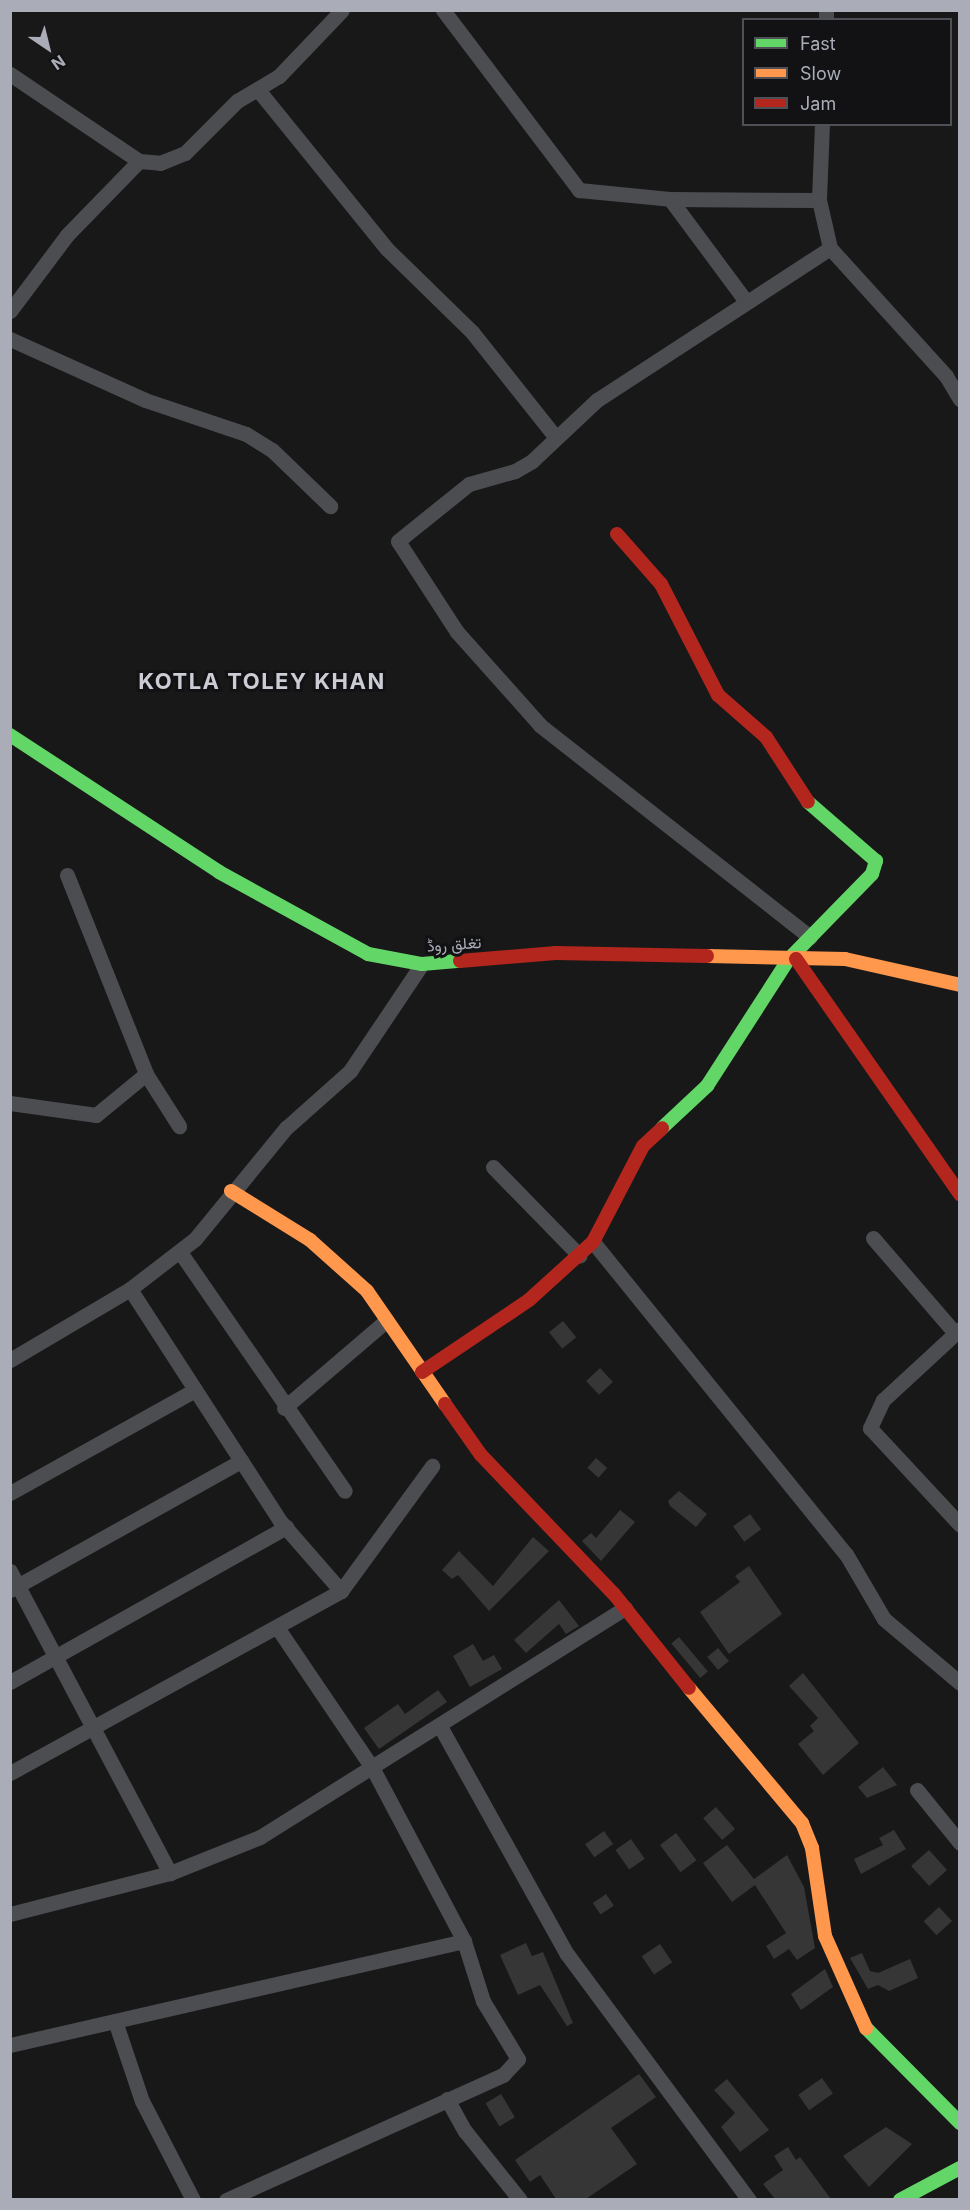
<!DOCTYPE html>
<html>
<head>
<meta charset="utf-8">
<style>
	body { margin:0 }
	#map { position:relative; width:970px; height:2210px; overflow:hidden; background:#181818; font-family:Inter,Vazirmatn,sans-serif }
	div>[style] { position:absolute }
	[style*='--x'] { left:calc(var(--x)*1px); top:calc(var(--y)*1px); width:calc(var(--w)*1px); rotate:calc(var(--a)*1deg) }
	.building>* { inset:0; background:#363637; transform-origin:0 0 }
	.street>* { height:15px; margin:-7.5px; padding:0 7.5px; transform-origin:7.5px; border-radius:7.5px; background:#4c4d51 }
	.fast>* { height:14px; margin:-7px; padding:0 7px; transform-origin:7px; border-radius:7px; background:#63d668 }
	.slow>* { height:14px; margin:-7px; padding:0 7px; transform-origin:7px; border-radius:7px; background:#ff974d }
	.jam>* { height:14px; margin:-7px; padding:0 7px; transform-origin:7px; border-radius:7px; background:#b3261e }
	span { translate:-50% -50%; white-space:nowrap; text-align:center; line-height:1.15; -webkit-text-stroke:6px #121214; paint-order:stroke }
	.street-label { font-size:16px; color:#aaadb8 }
	.district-label { font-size:22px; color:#cbccd4; font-weight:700; letter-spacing:1.5px }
	.frame { position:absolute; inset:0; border:12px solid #aaadb8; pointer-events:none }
	.legend { position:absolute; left:742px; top:18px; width:210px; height:108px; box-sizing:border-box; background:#121214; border:2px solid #4f5056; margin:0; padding:8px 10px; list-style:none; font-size:18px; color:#aaadb8 }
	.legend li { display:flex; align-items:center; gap:12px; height:30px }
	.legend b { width:30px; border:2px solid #4f5056 }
	.north { position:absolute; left:18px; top:18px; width:60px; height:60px; -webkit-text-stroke:4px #121214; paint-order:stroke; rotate:145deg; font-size:16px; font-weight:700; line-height:24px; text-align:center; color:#aaadb8 }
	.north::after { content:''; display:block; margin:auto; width:21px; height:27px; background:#aaadb8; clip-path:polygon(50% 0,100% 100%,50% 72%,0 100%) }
</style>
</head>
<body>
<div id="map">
	<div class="building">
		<i style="left:563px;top:1321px;width:21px;height:18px;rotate:51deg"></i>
		<i style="left:600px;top:1368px;width:19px;height:19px;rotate:47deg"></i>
		<i style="left:596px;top:1458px;width:15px;height:13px;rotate:42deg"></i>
		<i style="clip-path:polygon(679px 1491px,707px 1514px,696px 1527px,670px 1506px,668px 1501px)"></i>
		<i style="clip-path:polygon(620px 1510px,635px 1522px,601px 1561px,582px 1541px,591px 1533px,596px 1538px)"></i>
		<i style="left:750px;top:1514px;width:19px;height:21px;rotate:54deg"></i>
		<i style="clip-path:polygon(533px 1537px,549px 1551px,489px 1611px,458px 1575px,452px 1579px,442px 1570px,459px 1551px,493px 1586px)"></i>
		<i style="clip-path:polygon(749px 1566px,782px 1614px,729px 1654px,700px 1612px,740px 1582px,735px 1576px)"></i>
		<i style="clip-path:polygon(559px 1600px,579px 1626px,566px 1634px,559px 1624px,526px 1653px,514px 1640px)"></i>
		<i style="left:679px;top:1637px;width:45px;height:10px;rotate:50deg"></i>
		<i style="clip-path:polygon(473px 1644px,483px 1661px,494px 1655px,502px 1669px,470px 1687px,453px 1656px)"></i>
		<i style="left:718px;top:1648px;width:17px;height:14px;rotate:50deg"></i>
		<i style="clip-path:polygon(803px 1673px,859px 1743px,823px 1775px,798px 1744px,814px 1731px,810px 1726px,818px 1718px,789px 1686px)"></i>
		<i style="clip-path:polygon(438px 1690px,447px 1702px,379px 1749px,364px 1728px,398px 1704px,405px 1714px)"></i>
		<i style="clip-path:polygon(883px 1767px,897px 1785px,867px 1798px,858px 1787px)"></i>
		<i style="left:716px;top:1807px;width:29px;height:17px;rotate:49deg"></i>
		<i style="clip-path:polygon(894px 1830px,906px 1849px,861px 1874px,854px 1859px,883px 1845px,879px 1838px)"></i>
		<i style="left:604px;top:1831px;width:16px;height:23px;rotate:55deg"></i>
		<i style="left:676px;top:1833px;width:34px;height:20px;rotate:53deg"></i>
		<i style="left:631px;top:1839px;width:24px;height:19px;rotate:55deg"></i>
		<i style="clip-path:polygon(727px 1845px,754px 1879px,787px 1855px,804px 1887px,815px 1948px,797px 1960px,789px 1949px,774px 1959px,766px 1946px,786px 1933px,755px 1885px,732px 1902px,703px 1863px)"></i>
		<i style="left:929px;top:1850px;width:27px;height:24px;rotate:48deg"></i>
		<i style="left:606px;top:1894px;width:14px;height:16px;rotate:56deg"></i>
		<i style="left:939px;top:1907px;width:19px;height:21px;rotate:47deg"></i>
		<i style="clip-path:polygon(526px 1943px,532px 1956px,543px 1952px,573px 2023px,567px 2026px,540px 1985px,518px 1995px,500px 1955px)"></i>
		<i style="left:660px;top:1944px;width:22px;height:22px;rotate:56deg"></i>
		<i style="clip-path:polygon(862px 1953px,870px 1971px,878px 1973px,910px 1959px,918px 1978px,889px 1991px,878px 1985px,868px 1989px,850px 1958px)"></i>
		<i style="clip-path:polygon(825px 1969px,833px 1987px,801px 2010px,791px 1994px)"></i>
		<i style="clip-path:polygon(639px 2074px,656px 2097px,611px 2128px,637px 2164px,586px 2199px,556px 2199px,540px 2175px,530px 2182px,515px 2160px)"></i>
		<i style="left:822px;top:2078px;width:19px;height:29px;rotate:55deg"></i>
		<i style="clip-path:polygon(727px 2079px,769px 2130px,740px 2152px,721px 2127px,735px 2113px,714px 2090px)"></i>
		<i style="left:501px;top:2094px;width:27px;height:18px;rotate:59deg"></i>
		<i style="clip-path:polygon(886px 2127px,912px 2144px,869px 2187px,843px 2156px)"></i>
		<i style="clip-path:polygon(788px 2147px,796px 2160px,800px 2157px,831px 2199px,775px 2199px,763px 2184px,783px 2170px,774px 2156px)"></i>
	</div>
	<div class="street">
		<i style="--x:443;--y:10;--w:226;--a:52.9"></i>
		<i style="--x:579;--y:190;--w:91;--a:5.6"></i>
		<i style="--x:670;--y:199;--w:149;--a:0.4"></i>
		<i style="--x:826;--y:20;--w:10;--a:-90"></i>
		<i style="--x:10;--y:74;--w:156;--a:34"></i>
		<i style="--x:259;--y:91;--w:203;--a:51"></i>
		<i style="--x:387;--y:249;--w:119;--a:44.3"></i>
		<i style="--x:472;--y:332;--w:132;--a:51.5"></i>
		<i style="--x:822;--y:124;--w:76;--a:92.3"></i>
		<i style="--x:819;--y:200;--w:49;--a:77.1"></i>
		<i style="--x:830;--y:248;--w:173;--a:47.8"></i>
		<i style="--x:946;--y:376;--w:27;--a:59"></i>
		<i style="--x:670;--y:199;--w:126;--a:53.4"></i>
		<i style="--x:10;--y:311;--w:95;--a:-53.1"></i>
		<i style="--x:67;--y:235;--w:103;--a:-45.8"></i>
		<i style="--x:139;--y:161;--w:21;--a:5"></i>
		<i style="--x:160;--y:163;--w:27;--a:-22"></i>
		<i style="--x:185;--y:153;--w:74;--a:-45"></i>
		<i style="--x:237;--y:101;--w:49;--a:-30.8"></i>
		<i style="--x:279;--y:76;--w:91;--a:-46.3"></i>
		<i style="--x:10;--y:339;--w:148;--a:24.3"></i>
		<i style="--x:145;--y:400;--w:107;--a:18.6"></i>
		<i style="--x:246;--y:434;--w:31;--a:32"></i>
		<i style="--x:272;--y:450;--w:81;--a:44"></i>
		<i style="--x:67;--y:875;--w:214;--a:68.3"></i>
		<i style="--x:146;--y:1074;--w:62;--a:57.6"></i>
		<i style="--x:810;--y:937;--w:343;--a:-141.9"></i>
		<i style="--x:540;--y:725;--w:125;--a:-131.7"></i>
		<i style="--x:457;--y:632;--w:108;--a:-123"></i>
		<i style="--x:398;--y:541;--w:91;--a:-38.8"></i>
		<i style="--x:469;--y:484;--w:48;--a:-15.8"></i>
		<i style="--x:515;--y:471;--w:20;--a:-30"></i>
		<i style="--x:532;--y:461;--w:89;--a:-43.2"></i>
		<i style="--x:597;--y:400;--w:278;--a:-33.1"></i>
		<i style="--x:10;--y:1103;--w:87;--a:7.9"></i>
		<i style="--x:96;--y:1115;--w:65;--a:-39.4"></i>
		<i style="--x:493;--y:1167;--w:124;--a:45.7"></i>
		<i style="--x:873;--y:1238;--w:125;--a:49.2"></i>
		<i style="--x:593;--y:1242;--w:402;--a:51"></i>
		<i style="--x:846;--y:1554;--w:75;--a:59.7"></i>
		<i style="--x:884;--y:1619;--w:99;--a:40.1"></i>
		<i style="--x:180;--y:1252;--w:290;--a:55.4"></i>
		<i style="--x:130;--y:1289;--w:276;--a:57.1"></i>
		<i style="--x:280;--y:1521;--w:93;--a:48.9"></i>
		<i style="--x:960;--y:1329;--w:105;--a:137.3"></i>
		<i style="--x:883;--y:1400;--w:31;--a:115"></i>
		<i style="--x:870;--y:1428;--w:132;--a:47.1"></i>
		<i style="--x:10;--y:1360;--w:139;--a:-30.6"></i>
		<i style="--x:130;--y:1289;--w:82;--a:-37.6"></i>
		<i style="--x:195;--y:1239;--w:144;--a:-50.7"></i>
		<i style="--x:286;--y:1128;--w:86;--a:-41.7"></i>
		<i style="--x:350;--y:1071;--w:129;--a:-56.1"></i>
		<i style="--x:284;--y:1408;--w:135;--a:-40.5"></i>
		<i style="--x:10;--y:1493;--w:212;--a:-29.1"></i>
		<i style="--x:10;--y:1571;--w:342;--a:62.1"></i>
		<i style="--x:10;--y:1590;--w:265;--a:-29.2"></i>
		<i style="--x:10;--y:1682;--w:317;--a:-29.3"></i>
		<i style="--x:441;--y:1728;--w:259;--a:60.9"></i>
		<i style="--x:567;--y:1954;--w:306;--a:53.5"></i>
		<i style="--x:10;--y:1773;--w:378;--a:-28.8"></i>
		<i style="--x:341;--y:1591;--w:155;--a:-53.9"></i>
		<i style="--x:917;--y:1790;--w:68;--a:50.9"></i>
		<i style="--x:10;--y:1914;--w:165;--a:-14.4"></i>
		<i style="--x:170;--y:1873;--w:97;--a:-21.8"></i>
		<i style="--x:260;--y:1837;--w:431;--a:-32.1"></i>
		<i style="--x:115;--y:2021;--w:84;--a:71.4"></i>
		<i style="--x:142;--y:2101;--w:111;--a:62.7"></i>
		<i style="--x:10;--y:2045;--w:466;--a:-12.9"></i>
		<i style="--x:447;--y:2099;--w:37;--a:61"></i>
		<i style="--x:465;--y:2131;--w:88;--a:51.4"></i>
		<i style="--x:226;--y:2200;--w:304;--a:-24.3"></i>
		<i style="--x:503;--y:2075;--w:22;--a:-47"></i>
		<i style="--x:518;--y:2059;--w:68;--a:-121.1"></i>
		<i style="--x:483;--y:2001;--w:63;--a:-107.6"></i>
		<i style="--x:464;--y:1941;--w:195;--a:-117.9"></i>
		<i style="--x:373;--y:1769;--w:171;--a:-124.1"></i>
	</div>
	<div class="fast">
		<i style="--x:10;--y:735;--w:250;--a:33.2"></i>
		<i style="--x:219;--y:872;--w:170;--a:28.8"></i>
		<i style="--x:368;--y:954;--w:55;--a:10.5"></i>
		<i style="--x:422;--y:964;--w:38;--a:-5"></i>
		<i style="--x:662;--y:1128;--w:62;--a:-43"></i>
		<i style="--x:707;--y:1086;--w:151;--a:-57.2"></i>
		<i style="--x:789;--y:959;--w:119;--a:-45.7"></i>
		<i style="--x:872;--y:874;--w:14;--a:-73"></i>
		<i style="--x:876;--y:861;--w:90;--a:-139.1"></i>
		<i style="--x:866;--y:2028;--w:134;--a:45.3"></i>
		<i style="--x:900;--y:2200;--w:68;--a:-28.1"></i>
	</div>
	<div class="slow">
		<i style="--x:707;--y:956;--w:138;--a:1.2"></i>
		<i style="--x:845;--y:959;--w:118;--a:12.7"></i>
		<i style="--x:231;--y:1191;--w:93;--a:31.8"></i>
		<i style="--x:310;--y:1240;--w:76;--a:41.8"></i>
		<i style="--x:367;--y:1291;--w:137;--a:55.4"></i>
		<i style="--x:689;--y:1688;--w:176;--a:50.1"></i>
		<i style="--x:802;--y:1823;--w:27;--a:68"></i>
		<i style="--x:812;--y:1848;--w:89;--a:81.6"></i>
		<i style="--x:825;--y:1936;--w:101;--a:66"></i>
	</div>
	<div class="jam">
		<i style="--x:617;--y:534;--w:67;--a:48.7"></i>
		<i style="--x:661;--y:584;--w:125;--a:62.8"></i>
		<i style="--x:718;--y:695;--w:64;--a:41.2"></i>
		<i style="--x:766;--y:737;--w:77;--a:57.1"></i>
		<i style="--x:796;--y:959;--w:287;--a:55.1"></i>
		<i style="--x:460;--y:961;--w:96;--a:-4.8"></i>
		<i style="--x:556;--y:953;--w:151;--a:1.1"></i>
		<i style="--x:422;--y:1372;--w:129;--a:-33.9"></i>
		<i style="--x:529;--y:1300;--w:86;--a:-42.2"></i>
		<i style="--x:593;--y:1242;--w:108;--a:-62.5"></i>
		<i style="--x:643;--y:1146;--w:26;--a:-43"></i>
		<i style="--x:445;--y:1404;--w:62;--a:54.8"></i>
		<i style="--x:481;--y:1455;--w:192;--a:46.3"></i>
		<i style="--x:614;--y:1594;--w:120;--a:51.4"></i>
	</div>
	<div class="street-label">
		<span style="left:454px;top:944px;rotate:-4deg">تغلق روڈ</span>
	</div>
	<div class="district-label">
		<span style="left:262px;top:682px">KOTLA TOLEY KHAN</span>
	</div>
	<div class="frame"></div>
	<ul class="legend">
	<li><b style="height:8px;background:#63d668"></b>Fast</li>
	<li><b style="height:8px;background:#ff974d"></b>Slow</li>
	<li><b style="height:8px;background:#b3261e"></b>Jam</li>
	</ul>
	<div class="north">N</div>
</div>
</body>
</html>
